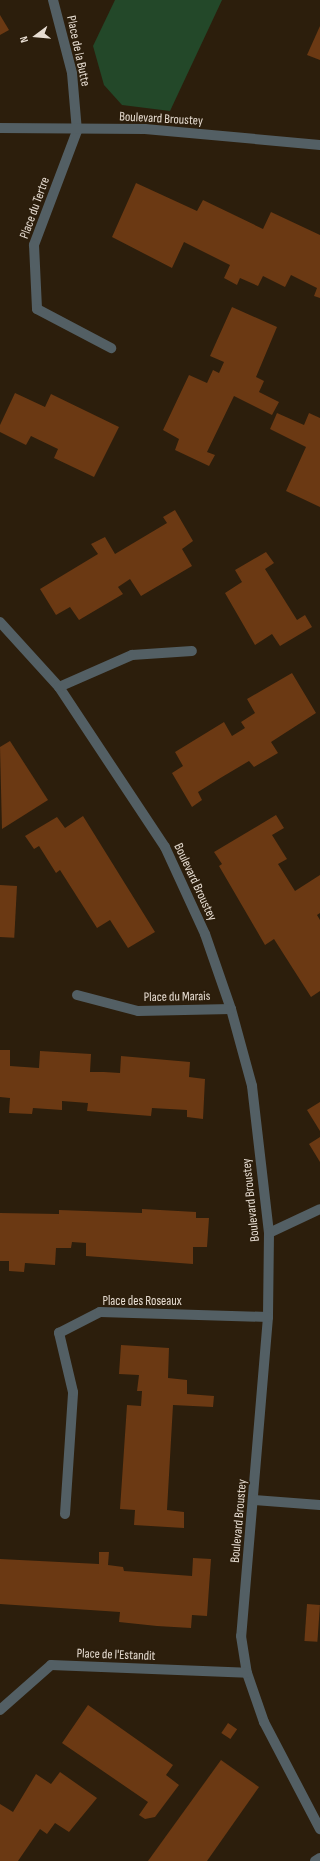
<!DOCTYPE html>
<html>
<head>
<meta charset="utf-8">
<style>
	body { margin:0 }
	#map { position:relative; width:320px; height:1861px; overflow:hidden; background:#2c1e0c; font-family:"Sofia Sans Condensed",sans-serif }
	div>[style] { position:absolute }
	[style*='--x'] { left:calc(var(--x)*1px); top:calc(var(--y)*1px); width:calc(var(--w)*1px); rotate:calc(var(--a)*1deg) }
	.green>* { inset:0; background:#234829 }
	.building>* { inset:0; background:#6b3913; transform-origin:0 0 }
	.minor>* { height:10px; margin:-5px; padding:0 5px; transform-origin:5px; border-radius:5px; background:#535f64 }
	span { translate:-50% -50%; white-space:nowrap; text-align:center; line-height:1.15; -webkit-text-stroke:3.5px #2c1e0c; paint-order:stroke }
	.street-label { font-size:13px; color:#e7ddd2 }
	.north { position:absolute; left:16px; top:16px; width:40px; height:40px; -webkit-text-stroke:3px #2c1e0c; paint-order:stroke; rotate:254deg; font-size:11px; font-weight:700; line-height:16px; text-align:center; color:#e7ddd2 }
	.north::after { content:''; display:block; margin:auto; width:14px; height:18px; background:#e7ddd2; clip-path:polygon(50% 0,100% 100%,50% 72%,0 100%) }
</style>
</head>
<body>
<div id="map">
	<div class="green">
		<i style="clip-path:polygon(115px 0,222px 0,170px 111px,122px 105px,104px 85px,93px 46px)"></i>
	</div>
	<div class="building">
		<i style="clip-path:polygon(0 15px,9px 30px,0 35px)"></i>
		<i style="clip-path:polygon(320px 26px,320px 60px,307px 55px)"></i>
		<i style="clip-path:polygon(136px 183px,197px 211px,203px 200px,263px 229px,271px 212px,320px 235px,320px 298px,314px 296px,317px 288px,291px 275px,285px 287px,263px 276px,258px 286px,240px 278px,237px 285px,224px 278px,230px 265px,184px 242px,172px 268px,112px 237px)"></i>
		<i style="clip-path:polygon(232px 307px,277px 327px,256px 377px,264px 381px,259px 392px,279px 402px,272px 415px,234px 396px,207px 452px,215px 455px,209px 466px,175px 450px,179px 439px,163px 430px,189px 375px,207px 383px,213px 370px,219px 373px,224px 362px,210px 356px)"></i>
		<i style="clip-path:polygon(15px 393px,45px 407px,51px 394px,119px 427px,94px 477px,54px 458px,58px 449px,31px 436px,26px 445px,0 432px,0 425px)"></i>
		<i style="clip-path:polygon(277px 413px,304px 425px,309px 413px,320px 418px,320px 507px,286px 491px,306px 447px,270px 429px)"></i>
		<i style="clip-path:polygon(175px 510px,193px 541px,182px 549px,192px 566px,141px 596px,130px 579px,118px 587px,123px 594px,79px 620px,70px 607px,56px 615px,40px 589px,98px 554px,91px 544px,105px 537px,115px 554px,167px 523px,163px 517px)"></i>
		<i style="clip-path:polygon(266px 552px,274px 563px,265px 569px,297px 620px,305px 615px,312px 627px,280px 646px,272px 634px,255px 645px,225px 593px,242px 582px,235px 570px)"></i>
		<i style="clip-path:polygon(292px 673px,316px 713px,271px 742px,278px 753px,254px 767px,249px 761px,222px 777px,198px 792px,202px 800px,192px 807px,172px 773px,183px 766px,175px 752px,224px 722px,232px 736px,245px 728px,241px 722px,255px 713px,247px 699px)"></i>
		<i style="clip-path:polygon(10px 741px,48px 800px,2px 829px,0 747px)"></i>
		<i style="clip-path:polygon(276px 815px,284px 828px,272px 835px,287px 859px,278px 864px,295px 891px,320px 875px,320px 913px,317px 915px,320px 920px,320px 991px,311px 997px,274px 939px,265px 945px,219px 866px,222px 864px,214px 852px)"></i>
		<i style="clip-path:polygon(83px 816px,155px 932px,128px 948px,110px 920px,97px 928px,60px 870px,56px 873px,39px 846px,34px 849px,25px 836px,57px 817px,65px 828px)"></i>
		<i style="left:0;top:885px;width:17px;height:52px;rotate:3deg"></i>
		<i style="clip-path:polygon(0 1050px,10px 1050px,10px 1066px,39px 1068px,40px 1051px,91px 1054px,90px 1072px,104px 1072px,120px 1073px,121px 1056px,190px 1062px,189px 1077px,205px 1079px,203px 1119px,187px 1117px,187px 1110px,152px 1108px,151px 1116px,87px 1111px,88px 1103px,62px 1101px,62px 1110px,33px 1108px,32px 1114px,9px 1113px,10px 1098px,0 1097px)"></i>
		<i style="clip-path:polygon(320px 1102px,320px 1131px,307px 1110px)"></i>
		<i style="clip-path:polygon(320px 1137px,320px 1162px,309px 1144px)"></i>
		<i style="clip-path:polygon(142px 1209px,196px 1212px,196px 1218px,209px 1218px,207px 1247px,193px 1247px,193px 1264px,86px 1256px,86px 1243px,72px 1242px,71px 1248px,56px 1248px,55px 1265px,25px 1263px,24px 1272px,9px 1271px,9px 1261px,0 1261px,0 1213px,59px 1214px,59px 1210px,142px 1213px)"></i>
		<i style="clip-path:polygon(121px 1345px,169px 1348px,168px 1378px,187px 1380px,187px 1394px,214px 1396px,213px 1407px,173px 1405px,167px 1510px,184px 1512px,184px 1528px,134px 1525px,135px 1510px,120px 1509px,127px 1405px,141px 1406px,142px 1391px,137px 1391px,139px 1375px,119px 1374px)"></i>
		<i style="clip-path:polygon(99px 1552px,109px 1552px,108px 1565px,123px 1567px,124px 1571px,192px 1576px,193px 1558px,211px 1559px,207px 1616px,192px 1615px,191px 1628px,157px 1626px,119px 1622px,120px 1612px,0 1604px,0 1559px,99px 1564px)"></i>
		<i style="left:307px;top:1604px;width:13px;height:37px;rotate:4deg"></i>
		<i style="clip-path:polygon(88px 1705px,173px 1765px,166px 1775px,179px 1785px,155px 1817px,145px 1819px,139px 1815px,148px 1802px,62px 1743px)"></i>
		<i style="left:228px;top:1723px;width:11px;height:12px;rotate:34deg"></i>
		<i style="clip-path:polygon(221px 1760px,259px 1787px,207px 1861px,148px 1861px)"></i>
		<i style="clip-path:polygon(60px 1772px,97px 1798px,69px 1832px,55px 1823px,47px 1834px,40px 1829px,18px 1861px,0 1861px,0 1804px,13px 1812px,36px 1774px,51px 1784px)"></i>
	</div>
	<div class="minor">
		<i style="--x:53;--y:0;--w:75;--a:75.4"></i>
		<i style="--x:72;--y:73;--w:58;--a:85.1"></i>
		<i style="--x:77;--y:131;--w:122;--a:110.7"></i>
		<i style="--x:34;--y:245;--w:64;--a:87.3"></i>
		<i style="--x:37;--y:309;--w:84;--a:27.8"></i>
		<i style="--x:0;--y:128;--w:145;--a:0.4"></i>
		<i style="--x:145;--y:129;--w:176;--a:5.2"></i>
		<i style="--x:0;--y:622;--w:88;--a:47.8"></i>
		<i style="--x:59;--y:687;--w:192;--a:56.5"></i>
		<i style="--x:165;--y:847;--w:96;--a:65.3"></i>
		<i style="--x:205;--y:934;--w:79;--a:70.9"></i>
		<i style="--x:231;--y:1009;--w:80;--a:74.7"></i>
		<i style="--x:252;--y:1086;--w:148;--a:83.4"></i>
		<i style="--x:269;--y:1233;--w:84;--a:90.7"></i>
		<i style="--x:268;--y:1317;--w:320;--a:94.8"></i>
		<i style="--x:241;--y:1636;--w:37;--a:81"></i>
		<i style="--x:247;--y:1673;--w:52;--a:70.9"></i>
		<i style="--x:264;--y:1722;--w:121;--a:62.4"></i>
		<i style="--x:59;--y:687;--w:80;--a:-23.7"></i>
		<i style="--x:132;--y:655;--w:60;--a:-3.8"></i>
		<i style="--x:77;--y:995;--w:63;--a:14.7"></i>
		<i style="--x:138;--y:1011;--w:93;--a:-1.2"></i>
		<i style="--x:269;--y:1233;--w:56;--a:-25.2"></i>
		<i style="--x:254;--y:1500;--w:66;--a:4.3"></i>
		<i style="--x:65;--y:1514;--w:122;--a:-86.2"></i>
		<i style="--x:73;--y:1392;--w:61;--a:-103.3"></i>
		<i style="--x:59;--y:1333;--w:46;--a:-27.1"></i>
		<i style="--x:100;--y:1312;--w:168;--a:1.7"></i>
		<i style="--x:0;--y:1710;--w:68;--a:-41.4"></i>
		<i style="--x:51;--y:1665;--w:196;--a:2.3"></i>
		<i style="--x:315;--y:1861;--w:6;--a:-31"></i>
	</div>
	<div class="street-label">
		<span style="left:78px;top:51px;rotate:78deg">Place de la Butte</span>
		<span style="left:161px;top:119px;rotate:3deg">Boulevard Broustey</span>
		<span style="left:35px;top:208px;rotate:-70deg">Place du Tertre</span>
		<span style="left:195px;top:882px;rotate:65deg">Boulevard Broustey</span>
		<span style="left:177px;top:997px;rotate:-1deg">Place du Marais</span>
		<span style="left:251px;top:1200px;rotate:-96deg">Boulevard Broustey</span>
		<span style="left:142px;top:1301px">Place des Roseaux</span>
		<span style="left:239px;top:1521px;rotate:-85deg">Boulevard Broustey</span>
		<span style="left:116px;top:1655px;rotate:2deg">Place de l'Estandit</span>
	</div>
	<div class="north">N</div>
</div>
</body>
</html>
